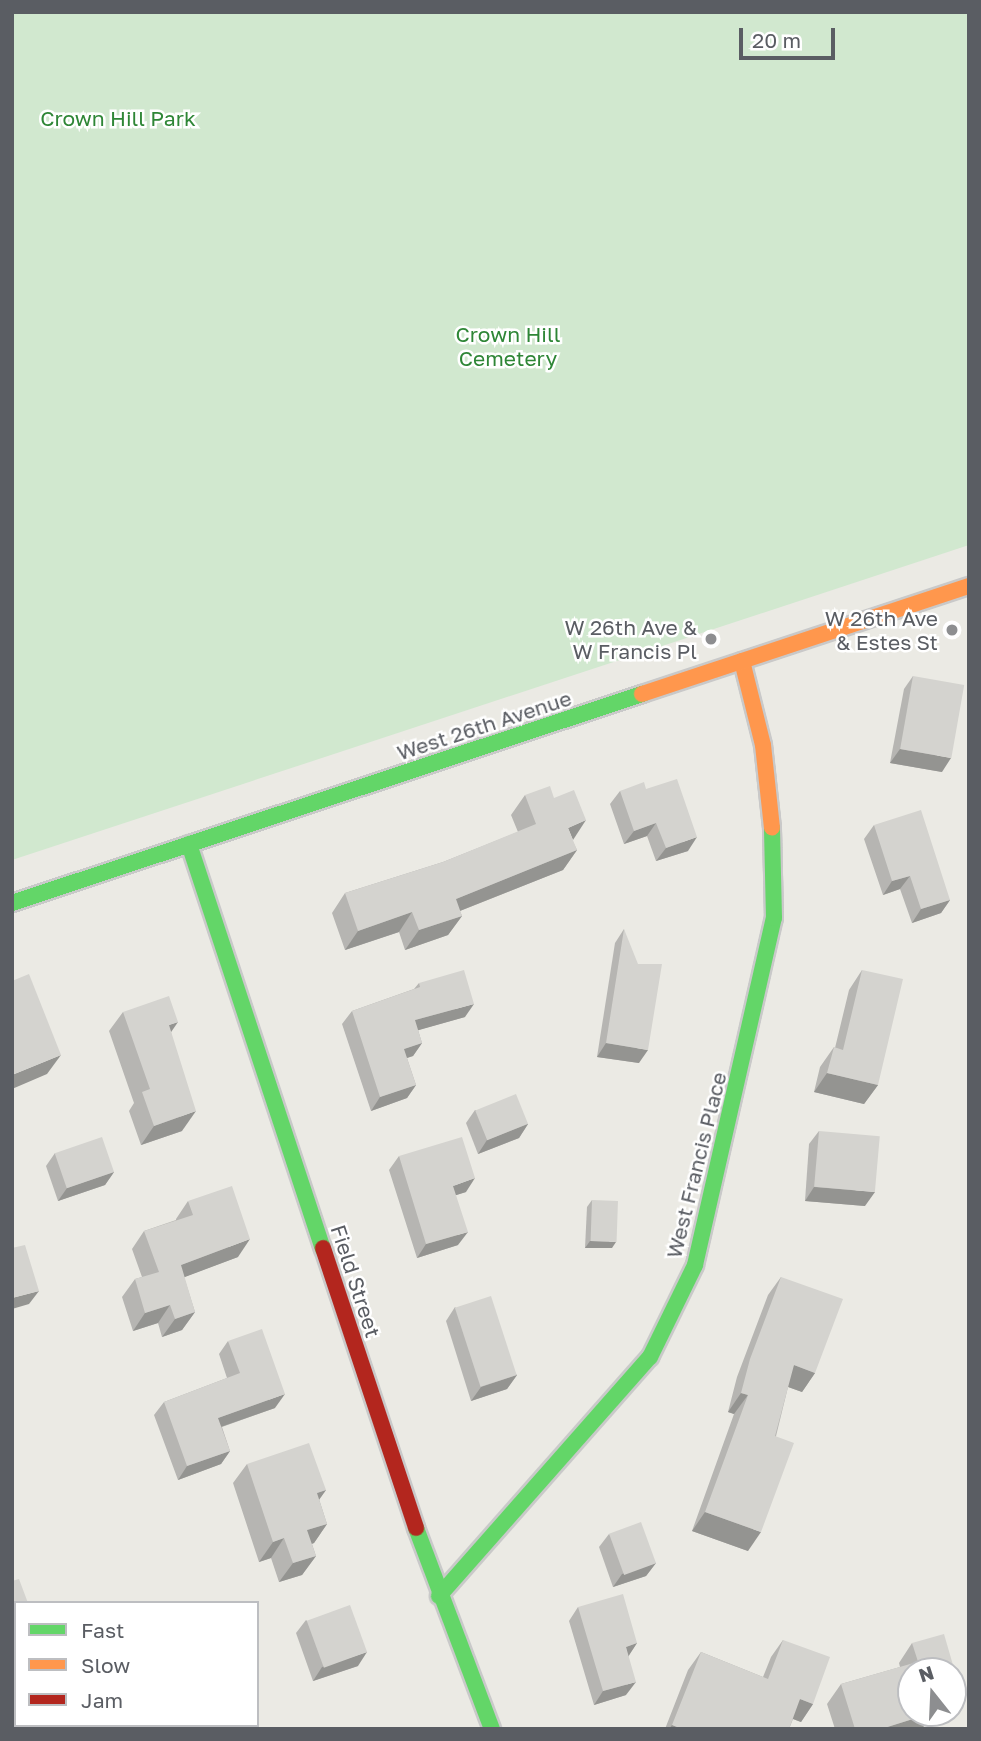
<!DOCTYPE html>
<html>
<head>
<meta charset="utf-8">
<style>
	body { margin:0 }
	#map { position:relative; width:981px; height:1741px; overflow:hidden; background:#ebeae4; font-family:"Golos Text",sans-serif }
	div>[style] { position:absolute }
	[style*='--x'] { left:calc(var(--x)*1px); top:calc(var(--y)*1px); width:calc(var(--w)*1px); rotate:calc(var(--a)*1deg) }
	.green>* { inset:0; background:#d1e8cf }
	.roads { filter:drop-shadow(2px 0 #c9c9c9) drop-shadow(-2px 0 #c9c9c9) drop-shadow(0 2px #c9c9c9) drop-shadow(0 -2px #c9c9c9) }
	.fast>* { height:16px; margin:-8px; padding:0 8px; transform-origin:8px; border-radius:8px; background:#63d668 }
	.slow>* { height:16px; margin:-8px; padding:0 8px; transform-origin:8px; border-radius:8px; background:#ff974d }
	.jam>* { height:16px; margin:-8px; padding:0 8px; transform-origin:8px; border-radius:8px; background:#b3261e }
	.wall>* { inset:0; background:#b6b5b2 }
	.shaded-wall>* { inset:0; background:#949491 }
	.building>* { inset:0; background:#d4d3cf; transform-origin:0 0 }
	.dots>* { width:19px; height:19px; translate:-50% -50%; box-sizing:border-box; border:4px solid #fff; border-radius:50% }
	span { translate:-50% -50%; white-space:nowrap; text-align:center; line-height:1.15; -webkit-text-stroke:5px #fff; paint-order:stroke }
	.park-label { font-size:21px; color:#2e8636 }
	.poi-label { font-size:21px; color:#5a5d63 }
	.right { translate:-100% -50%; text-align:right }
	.street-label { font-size:21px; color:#5a5d63 }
	.frame { position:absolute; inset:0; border:14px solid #5a5d63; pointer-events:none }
	.legend { position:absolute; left:14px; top:1601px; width:245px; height:126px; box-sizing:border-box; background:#fff; border:2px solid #bdbec1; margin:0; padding:9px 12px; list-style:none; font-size:21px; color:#5a5d63 }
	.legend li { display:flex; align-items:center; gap:14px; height:35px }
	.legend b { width:35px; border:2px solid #bdbec1 }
	.north { position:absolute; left:897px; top:1657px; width:70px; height:70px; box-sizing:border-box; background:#fff; border:2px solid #bdbec1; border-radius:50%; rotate:342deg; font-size:19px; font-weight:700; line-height:28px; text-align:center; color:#5a5d63 }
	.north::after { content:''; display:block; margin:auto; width:24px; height:32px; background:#8d8e90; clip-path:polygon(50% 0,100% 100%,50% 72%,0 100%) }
	.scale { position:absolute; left:739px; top:28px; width:96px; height:32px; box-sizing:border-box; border:4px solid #5a5d63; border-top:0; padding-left:9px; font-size:21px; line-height:24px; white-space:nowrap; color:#5a5d63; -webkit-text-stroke:5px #fff; paint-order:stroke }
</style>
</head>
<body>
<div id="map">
	<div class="green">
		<i style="clip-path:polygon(12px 12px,969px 12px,969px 545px,12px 860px)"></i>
	</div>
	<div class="roads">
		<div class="fast">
			<i style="--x:189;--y:844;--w:426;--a:71.7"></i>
			<i style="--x:12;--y:903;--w:664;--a:-18.35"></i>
			<i style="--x:416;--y:1528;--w:215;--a:69.3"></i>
			<i style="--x:439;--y:1596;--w:319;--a:-48.6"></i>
			<i style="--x:650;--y:1357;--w:102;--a:-63.9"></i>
			<i style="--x:695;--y:1265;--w:356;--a:-77.2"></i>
			<i style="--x:774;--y:918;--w:90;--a:-91.3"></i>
		</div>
		<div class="slow">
			<i style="--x:742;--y:661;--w:87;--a:76"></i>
			<i style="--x:763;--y:745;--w:83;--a:83.8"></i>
			<i style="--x:642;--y:694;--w:344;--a:-18.3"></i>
		</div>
		<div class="jam">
			<i style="--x:323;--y:1248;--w:295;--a:71.6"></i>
		</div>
	</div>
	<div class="wall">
		<i style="clip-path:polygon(913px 676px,942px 772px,890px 763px,904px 689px)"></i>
		<i style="clip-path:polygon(646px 789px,688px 851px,656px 861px,647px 836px,624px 844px,610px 804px,620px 791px)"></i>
		<i style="clip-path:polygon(525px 795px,572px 840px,577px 850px,563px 870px,460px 911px,462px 916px,448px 935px,405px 950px,399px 932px,345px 950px,332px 913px,345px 893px,443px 862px,518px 832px,511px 815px)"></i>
		<i style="clip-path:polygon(874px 825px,950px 900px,941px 913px,912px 923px,900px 889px,883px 895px,864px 839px)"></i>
		<i style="clip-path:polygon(624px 929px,639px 1063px,597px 1057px,615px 943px)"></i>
		<i style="clip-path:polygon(862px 970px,878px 1085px,864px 1104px,814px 1092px,820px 1067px,834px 1047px,835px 1048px,849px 990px)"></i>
		<i style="clip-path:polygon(419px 983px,465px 1017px,418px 1030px,422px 1043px,413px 1056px,407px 1058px,416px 1085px,407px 1098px,371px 1111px,342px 1024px,352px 1011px,414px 989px)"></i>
		<i style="clip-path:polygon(123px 1012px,171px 1032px,182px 1131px,141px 1145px,129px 1111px,134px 1103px,109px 1031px)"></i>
		<i style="clip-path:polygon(475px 1110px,528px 1124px,519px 1138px,478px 1154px,466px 1123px)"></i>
		<i style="clip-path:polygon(819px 1131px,865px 1206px,805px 1201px,809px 1144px)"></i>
		<i style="clip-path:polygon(55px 1153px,114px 1172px,105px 1185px,58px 1201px,46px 1166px)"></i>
		<i style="clip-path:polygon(399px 1156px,466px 1192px,456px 1195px,458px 1245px,417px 1258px,389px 1170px)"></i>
		<i style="clip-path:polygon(592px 1200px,612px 1248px,585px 1248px,587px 1207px)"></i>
		<i style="clip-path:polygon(188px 1201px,238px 1257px,184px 1277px,195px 1312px,182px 1330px,162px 1337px,158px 1323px,133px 1331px,122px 1297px,135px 1279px,142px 1277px,132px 1249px,144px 1231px,176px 1220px,176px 1219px)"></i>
		<i style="clip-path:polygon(781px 1277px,815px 1373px,802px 1392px,788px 1387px,748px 1551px,692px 1531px,734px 1414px,728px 1412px,737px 1377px,768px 1295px)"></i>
		<i style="clip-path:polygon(455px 1307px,517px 1375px,507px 1389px,471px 1401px,446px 1321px)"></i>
		<i style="clip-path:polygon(228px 1341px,275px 1408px,222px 1427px,230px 1451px,221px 1464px,178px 1480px,154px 1415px,164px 1402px,227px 1378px,219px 1354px)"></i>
		<i style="clip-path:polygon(247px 1464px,326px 1490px,319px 1499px,327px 1524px,314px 1543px,312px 1544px,316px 1556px,302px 1575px,279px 1582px,271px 1558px,259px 1562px,233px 1483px)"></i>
		<i style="clip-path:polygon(609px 1534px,656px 1563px,646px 1576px,613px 1587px,599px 1547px)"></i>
		<i style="clip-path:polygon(578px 1607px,637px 1643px,628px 1656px,626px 1695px,594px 1705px,569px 1621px)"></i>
		<i style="clip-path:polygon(306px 1620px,358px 1666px,313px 1681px,296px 1633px)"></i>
		<i style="clip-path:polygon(783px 1640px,813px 1704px,801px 1722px,793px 1719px,789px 1729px,665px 1729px,688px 1670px,701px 1652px,763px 1677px,771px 1657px)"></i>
		<i style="clip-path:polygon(912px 1643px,955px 1672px,953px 1675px,953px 1671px,911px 1671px,932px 1713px,922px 1729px,835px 1729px,827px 1704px,841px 1684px,900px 1667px,899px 1663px)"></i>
	</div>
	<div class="shaded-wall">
		<i style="clip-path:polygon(900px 749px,951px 758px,942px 772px,890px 763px)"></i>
		<i style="clip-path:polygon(586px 820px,573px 840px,568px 828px)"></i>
		<i style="clip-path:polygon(656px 823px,647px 836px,624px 844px,634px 831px)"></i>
		<i style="clip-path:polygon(697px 837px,688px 851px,656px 861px,666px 848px)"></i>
		<i style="clip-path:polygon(577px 850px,563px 870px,442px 918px,456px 899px)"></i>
		<i style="clip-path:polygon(910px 876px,900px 889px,883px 895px,892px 881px)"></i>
		<i style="clip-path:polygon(950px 900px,941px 913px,912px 923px,921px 909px)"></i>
		<i style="clip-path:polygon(412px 912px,399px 932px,345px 950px,358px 931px)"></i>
		<i style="clip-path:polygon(462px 916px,448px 935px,405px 950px,419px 930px)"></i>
		<i style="clip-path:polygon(474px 1004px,465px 1017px,405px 1034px,415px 1020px)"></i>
		<i style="clip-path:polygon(178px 1022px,165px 1041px,169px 1025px)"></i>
		<i style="clip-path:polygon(422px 1043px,413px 1056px,394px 1062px,404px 1049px)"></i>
		<i style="clip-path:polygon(606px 1043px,648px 1050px,639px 1063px,597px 1057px)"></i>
		<i style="clip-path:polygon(61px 1055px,47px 1074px,12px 1089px,12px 1075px)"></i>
		<i style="clip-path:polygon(827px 1073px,878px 1085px,864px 1104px,814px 1092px)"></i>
		<i style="clip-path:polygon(416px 1085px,407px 1098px,371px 1111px,380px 1097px)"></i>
		<i style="clip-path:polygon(196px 1111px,182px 1131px,141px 1145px,154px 1126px)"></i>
		<i style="clip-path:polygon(528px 1124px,519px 1138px,478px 1154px,487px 1140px)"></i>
		<i style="clip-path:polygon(114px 1172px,105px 1185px,58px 1201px,67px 1188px)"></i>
		<i style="clip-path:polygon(475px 1178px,466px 1192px,444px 1199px,453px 1186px)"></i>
		<i style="clip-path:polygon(814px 1187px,875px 1192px,865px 1206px,805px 1201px)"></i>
		<i style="clip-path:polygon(468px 1232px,458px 1245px,417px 1258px,426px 1244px)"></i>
		<i style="clip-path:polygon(250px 1239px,238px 1257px,169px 1283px,181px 1265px)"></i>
		<i style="clip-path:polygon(590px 1241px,616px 1242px,612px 1248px,585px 1248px)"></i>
		<i style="clip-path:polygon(39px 1291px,29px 1304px,12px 1309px,12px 1298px)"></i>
		<i style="clip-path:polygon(170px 1305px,158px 1323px,133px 1331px,145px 1313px)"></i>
		<i style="clip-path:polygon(195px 1312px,182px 1330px,162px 1337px,175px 1319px)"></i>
		<i style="clip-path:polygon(794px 1365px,815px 1373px,802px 1392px,780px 1384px)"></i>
		<i style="clip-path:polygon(517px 1375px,507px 1389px,471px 1401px,481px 1387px)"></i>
		<i style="clip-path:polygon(741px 1393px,748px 1395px,734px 1414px,728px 1412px)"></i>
		<i style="clip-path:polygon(285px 1394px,275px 1408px,209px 1431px,218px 1418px)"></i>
		<i style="clip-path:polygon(230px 1451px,221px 1464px,178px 1480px,187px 1466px)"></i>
		<i style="clip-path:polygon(326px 1490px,312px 1510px,317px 1493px)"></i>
		<i style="clip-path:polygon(705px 1512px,761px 1532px,748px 1551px,692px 1531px)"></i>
		<i style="clip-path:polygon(327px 1524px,314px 1543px,294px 1550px,307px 1530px)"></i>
		<i style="clip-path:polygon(284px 1538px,271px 1558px,259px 1562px,273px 1542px)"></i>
		<i style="clip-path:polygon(316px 1556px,302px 1575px,279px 1582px,293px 1563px)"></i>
		<i style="clip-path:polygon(656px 1563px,646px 1576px,613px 1587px,622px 1574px)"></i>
		<i style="clip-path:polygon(637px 1643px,628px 1657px,626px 1647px)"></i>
		<i style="clip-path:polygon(16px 1646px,16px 1656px,12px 1657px,12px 1647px)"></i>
		<i style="clip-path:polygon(367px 1652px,358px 1666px,313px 1681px,322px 1667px)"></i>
		<i style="clip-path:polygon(636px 1682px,626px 1695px,594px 1705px,603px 1691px)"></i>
		<i style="clip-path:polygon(800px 1699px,813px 1704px,801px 1722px,788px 1717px)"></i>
		<i style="clip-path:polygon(932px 1713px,922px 1729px,881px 1729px)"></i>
		<i style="clip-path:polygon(672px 1725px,682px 1729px,669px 1729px)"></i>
	</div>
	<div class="building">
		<i style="left:913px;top:676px;width:52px;height:74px;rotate:10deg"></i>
		<i style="clip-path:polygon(677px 779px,697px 837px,666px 848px,656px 823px,634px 831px,620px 791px,644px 782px,646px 789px)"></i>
		<i style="clip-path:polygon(550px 786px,554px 798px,574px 790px,586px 820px,568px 828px,577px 850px,456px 899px,462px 916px,419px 930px,412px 912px,358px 931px,345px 893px,443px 862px,536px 824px,525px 795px)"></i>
		<i style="clip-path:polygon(921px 810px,950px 900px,921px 909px,910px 876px,892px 881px,874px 825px)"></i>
		<i style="clip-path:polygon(624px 929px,638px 964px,662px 964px,648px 1050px,606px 1043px)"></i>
		<i style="clip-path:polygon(464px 970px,474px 1004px,415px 1020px,422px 1043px,404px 1049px,416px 1085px,380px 1097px,352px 1011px,420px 987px,419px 983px)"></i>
		<i style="clip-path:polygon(862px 970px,903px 979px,878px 1085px,827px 1073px,834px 1047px,843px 1050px)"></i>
		<i style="clip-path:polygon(29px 974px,61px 1055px,12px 1075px,12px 981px)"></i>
		<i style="clip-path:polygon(169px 996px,178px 1022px,169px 1025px,196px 1111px,154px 1126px,142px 1092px,150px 1089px,123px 1012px)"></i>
		<i style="left:516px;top:1094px;width:32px;height:44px;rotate:68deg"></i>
		<i style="left:819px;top:1131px;width:61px;height:56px;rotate:5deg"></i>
		<i style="left:102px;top:1137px;width:37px;height:50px;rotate:71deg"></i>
		<i style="clip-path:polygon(462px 1137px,475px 1178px,453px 1186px,468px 1232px,426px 1244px,399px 1156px)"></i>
		<i style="clip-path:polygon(232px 1186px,250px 1239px,181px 1265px,195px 1312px,175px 1319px,170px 1305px,145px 1313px,135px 1279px,159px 1272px,144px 1231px,193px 1215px,188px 1201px)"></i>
		<i style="left:592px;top:1200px;width:26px;height:41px;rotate:2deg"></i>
		<i style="clip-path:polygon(25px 1245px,39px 1291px,12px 1298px,12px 1248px)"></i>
		<i style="clip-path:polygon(781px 1277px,843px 1299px,815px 1373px,794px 1365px,775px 1436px,794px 1443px,761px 1532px,705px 1512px,748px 1395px,741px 1393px,750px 1359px)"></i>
		<i style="left:491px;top:1296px;width:83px;height:38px;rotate:72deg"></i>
		<i style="clip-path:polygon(262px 1329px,285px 1394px,218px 1418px,230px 1451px,187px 1466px,164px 1402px,240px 1373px,228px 1341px)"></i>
		<i style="clip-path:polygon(309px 1443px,326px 1490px,317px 1493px,327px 1524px,307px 1530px,316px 1556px,293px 1563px,284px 1538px,273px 1542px,247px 1464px)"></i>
		<i style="left:641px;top:1522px;width:44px;height:34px;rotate:70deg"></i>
		<i style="clip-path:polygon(19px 1579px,28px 1603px,16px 1603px,16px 1646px,12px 1647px,12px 1581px)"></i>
		<i style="clip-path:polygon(623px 1594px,637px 1643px,626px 1647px,636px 1682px,603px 1691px,578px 1607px)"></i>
		<i style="left:350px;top:1605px;width:50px;height:46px;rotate:70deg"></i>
		<i style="clip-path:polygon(944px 1634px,955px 1672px,921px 1671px,912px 1643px)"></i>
		<i style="clip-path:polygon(783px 1640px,830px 1657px,813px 1704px,800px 1699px,789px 1729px,682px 1729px,672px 1725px,701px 1652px,768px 1679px)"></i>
		<i style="clip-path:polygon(917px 1662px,920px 1671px,911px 1671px,911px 1713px,932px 1713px,881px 1729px,855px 1729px,841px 1684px)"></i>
		<i style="clip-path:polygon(16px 1720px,16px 1725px,53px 1725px,54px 1729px,12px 1729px,12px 1721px)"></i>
	</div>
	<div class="dots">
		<i style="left:952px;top:630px;background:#8d8e90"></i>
		<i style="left:711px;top:639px;background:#8d8e90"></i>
	</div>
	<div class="park-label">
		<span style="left:118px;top:118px">Crown Hill Park</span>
		<span style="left:508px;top:346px">Crown Hill<br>Cemetery</span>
	</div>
	<div class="poi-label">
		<span class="right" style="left:938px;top:630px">W 26th Ave<br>&amp; Estes St</span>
		<span class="right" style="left:697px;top:639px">W 26th Ave &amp;<br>W Francis Pl</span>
	</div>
	<div class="street-label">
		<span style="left:484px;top:725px;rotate:-18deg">West 26th Avenue</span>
		<span style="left:696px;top:1165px;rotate:-76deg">West Francis Place</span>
		<span style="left:356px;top:1281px;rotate:72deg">Field Street</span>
	</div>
	<div class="frame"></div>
	<ul class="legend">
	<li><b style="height:9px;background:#63d668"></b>Fast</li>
	<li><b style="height:9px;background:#ff974d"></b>Slow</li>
	<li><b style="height:9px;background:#b3261e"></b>Jam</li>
	</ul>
	<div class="north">N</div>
	<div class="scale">20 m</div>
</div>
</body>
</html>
